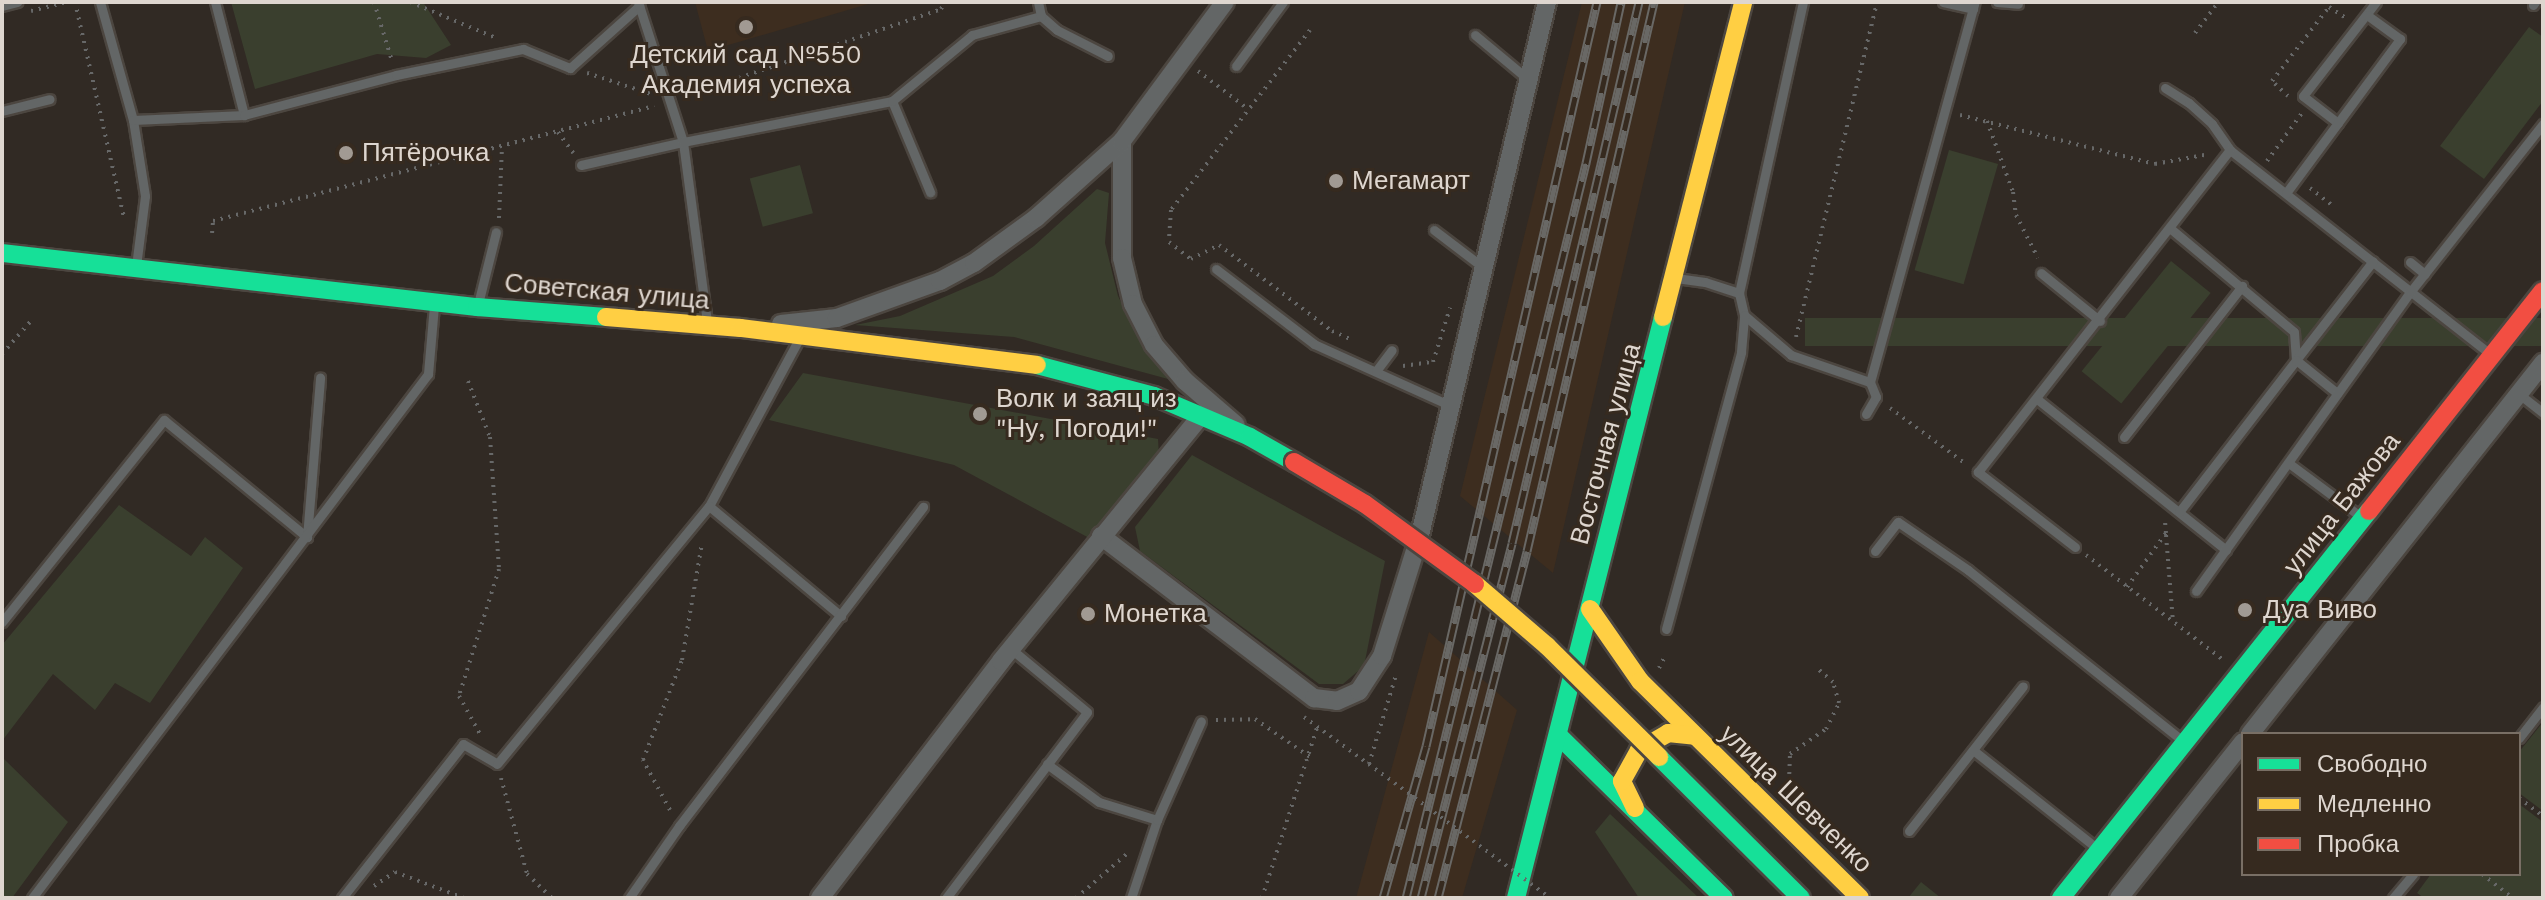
<!DOCTYPE html>
<html>
<head>
<meta charset="utf-8">
<style>
	body { margin:0 }
	#map { position:relative; width:2545px; height:900px; overflow:hidden; background:#312a24; font-family:"Work Sans",sans-serif }
	div>[style] { position:absolute }
	[style*='--x'] { left:calc(var(--x)*1px); top:calc(var(--y)*1px); width:calc(var(--w)*1px); rotate:calc(var(--a)*1deg) }
	.built>* { inset:0; background:#3d2d1f }
	.green>* { inset:0; background:#3a3f2e; transform-origin:0 0 }
	.path>* { height:4px; margin-top:-2px; transform-origin:0; background:repeating-linear-gradient(90deg,#676868 0 2px,transparent 0 8px) }
	.roads { filter:drop-shadow(2px 0 #4c4640) drop-shadow(-2px 0 #4c4640) drop-shadow(0 2px #4c4640) drop-shadow(0 -2px #4c4640) }
	.lane>* { height:9px; margin:-4.5px; padding:0 4.5px; transform-origin:4.5px; border-radius:4.5px; background:#636666 }
	.street>* { height:18px; margin:-9px; padding:0 9px; transform-origin:9px; border-radius:9px; background:#636666 }
	.fast>* { height:18px; margin:-9px; padding:0 9px; transform-origin:9px; border-radius:9px; background:#16e098 }
	.slow>* { height:18px; margin:-9px; padding:0 9px; transform-origin:9px; border-radius:9px; background:#ffcf43 }
	.jam>* { height:18px; margin:-9px; padding:0 9px; transform-origin:9px; border-radius:9px; background:#f24e42 }
	.rail>* { height:9px; margin-top:-4.5px; transform-origin:0; background:repeating-linear-gradient(90deg,#362a1f 0 18px,#696865 0 36px); box-sizing:border-box; border-block:2px solid #696865 }
	.path-bridge>* { height:4px; margin-top:-2px; transform-origin:0; background:repeating-linear-gradient(90deg,#676868 0 2px,transparent 0 8px) }
	.bridges { filter:drop-shadow(2px 0 #4c4640) drop-shadow(-2px 0 #4c4640) drop-shadow(0 2px #4c4640) drop-shadow(0 -2px #4c4640) }
	.fast-bridge>* { height:18px; margin:-9px; padding:0 9px; transform-origin:9px; border-radius:9px; background:#16e098 }
	.slow-bridge>* { height:18px; margin:-9px; padding:0 9px; transform-origin:9px; border-radius:9px; background:#ffcf43 }
	.jam-bridge>* { height:18px; margin:-9px; padding:0 9px; transform-origin:9px; border-radius:9px; background:#f24e42 }
	.dots>* { width:22px; height:22px; translate:-50% -50%; box-sizing:border-box; border:4px solid #362a1f; border-radius:50% }
	span { translate:-50% -50%; white-space:nowrap; text-align:center; line-height:1.15; -webkit-text-stroke:6px #362a1f; paint-order:stroke }
	.poi-label { font-size:26px; color:#ded6cf }
	.left { translate:0 -50%; text-align:left }
	.street-label { font-size:26px; color:#ded6cf }
	.frame { position:absolute; inset:0; border:4px solid #ded6cf; pointer-events:none }
	.legend { position:absolute; left:2241px; top:732px; width:280px; height:144px; box-sizing:border-box; background:#362a1f; border:2px solid #796f65; margin:0; padding:10px 14px; list-style:none; font-size:24px; color:#ded6cf }
	.legend li { display:flex; align-items:center; gap:16px; height:40px }
	.legend b { width:40px; border:2px solid #796f65 }
</style>
</head>
<body>
<div id="map">
	<div class="built">
		<i style="clip-path:polygon(695px 2px,875px 2px,708px 51px)"></i>
		<i style="clip-path:polygon(1582px 2px,1685px 2px,1553px 573px,1460px 496px)"></i>
		<i style="clip-path:polygon(1429px 632px,1517px 710px,1462px 898px,1356px 898px)"></i>
	</div>
	<div class="green">
		<i style="clip-path:polygon(231px 2px,423px 2px,451px 45px,426px 58px,377px 54px,255px 89px)"></i>
		<i style="clip-path:polygon(2529px 27px,2543px 37px,2543px 101px,2484px 179px,2440px 146px)"></i>
		<i style="left:1949px;top:150px;width:51px;height:125px;rotate:16deg"></i>
		<i style="left:800px;top:165px;width:50px;height:52px;rotate:75deg"></i>
		<i style="clip-path:polygon(1097px 189px,1109px 193px,1105px 243px,1118px 296px,1141px 344px,1168px 379px,1014px 337px,855px 325px,900px 316px,993px 276px,1034px 246px)"></i>
		<i style="left:2171px;top:261px;width:51px;height:142px;rotate:39deg"></i>
		<i style="left:2543px;top:318px;width:28px;height:738px;rotate:90deg"></i>
		<i style="clip-path:polygon(803px 373px,1158px 439px,1159px 456px,1091px 539px,954px 465px,769px 420px)"></i>
		<i style="clip-path:polygon(1192px 455px,1385px 561px,1364px 666px,1343px 684px,1319px 684px,1140px 551px,1135px 527px)"></i>
		<i style="clip-path:polygon(119px 505px,191px 556px,205px 537px,243px 568px,150px 703px,115px 683px,95px 710px,53px 674px,2px 741px,2px 645px)"></i>
		<i style="clip-path:polygon(2543px 722px,2543px 811px,2519px 793px,2519px 752px)"></i>
		<i style="clip-path:polygon(2px 757px,68px 822px,12px 898px,2px 898px)"></i>
		<i style="clip-path:polygon(2519px 804px,2543px 822px,2543px 898px,2424px 898px,2417px 893px,2431px 874px,2519px 874px)"></i>
		<i style="clip-path:polygon(1610px 814px,1699px 898px,1639px 898px,1595px 832px)"></i>
		<i style="clip-path:polygon(1921px 882px,1941px 898px,1908px 898px)"></i>
	</div>
	<div class="path">
		<i style="--x:75;--y:2;--w:221;--a:77.2"></i>
		<i style="--x:374;--y:2;--w:62;--a:73"></i>
		<i style="--x:410;--y:2;--w:93;--a:22.7"></i>
		<i style="--x:31;--y:11;--w:37;--a:-14"></i>
		<i style="--x:1310;--y:30;--w:227;--a:127.7"></i>
		<i style="--x:1171;--y:210;--w:32;--a:94"></i>
		<i style="--x:1169;--y:242;--w:28;--a:38"></i>
		<i style="--x:1191;--y:259;--w:31;--a:-27"></i>
		<i style="--x:1219;--y:245;--w:142;--a:37.3"></i>
		<i style="--x:1332;--y:331;--w:22;--a:24"></i>
		<i style="--x:2195;--y:33;--w:39;--a:-53"></i>
		<i style="--x:1198;--y:71;--w:63;--a:37.2"></i>
		<i style="--x:587;--y:73;--w:67;--a:18.2"></i>
		<i style="--x:686;--y:96;--w:269;--a:-18.8"></i>
		<i style="--x:941;--y:9;--w:8;--a:-60"></i>
		<i style="--x:2288;--y:96;--w:22;--a:-137"></i>
		<i style="--x:2272;--y:81;--w:93;--a:-52.4"></i>
		<i style="--x:2329;--y:7;--w:20;--a:33"></i>
		<i style="--x:1960;--y:115;--w:201;--a:14.1"></i>
		<i style="--x:2155;--y:164;--w:50;--a:-10.4"></i>
		<i style="--x:1987;--y:121;--w:76;--a:69.9"></i>
		<i style="--x:2013;--y:192;--w:23;--a:83"></i>
		<i style="--x:2016;--y:215;--w:48;--a:62.9"></i>
		<i style="--x:558;--y:132;--w:26;--a:54"></i>
		<i style="--x:2267;--y:161;--w:59;--a:-53.9"></i>
		<i style="--x:2310;--y:188;--w:29;--a:38"></i>
		<i style="--x:499;--y:218;--w:71;--a:-87.6"></i>
		<i style="--x:212;--y:233;--w:12;--a:-85"></i>
		<i style="--x:213;--y:221;--w:456;--a:-14.6"></i>
		<i style="--x:1796;--y:337;--w:345;--a:-76.4"></i>
		<i style="--x:2;--y:354;--w:43;--a:-48.8"></i>
		<i style="--x:1403;--y:366;--w:30;--a:-8"></i>
		<i style="--x:1433;--y:362;--w:57;--a:-72.5"></i>
		<i style="--x:468;--y:381;--w:60;--a:68.6"></i>
		<i style="--x:490;--y:437;--w:132;--a:86.1"></i>
		<i style="--x:499;--y:569;--w:133;--a:107.5"></i>
		<i style="--x:459;--y:696;--w:43;--a:61.1"></i>
		<i style="--x:1890;--y:408;--w:94;--a:36.4"></i>
		<i style="--x:2166;--y:535;--w:87;--a:85.4"></i>
		<i style="--x:2086;--y:555;--w:171;--a:37.4"></i>
		<i style="--x:2127;--y:587;--w:67;--a:-54.2"></i>
		<i style="--x:2166;--y:533;--w:11;--a:-95"></i>
		<i style="--x:1659;--y:668;--w:13;--a:-63"></i>
		<i style="--x:1304;--y:717;--w:137;--a:36.1"></i>
		<i style="--x:1216;--y:720;--w:39;--a:-1"></i>
		<i style="--x:1255;--y:719;--w:67;--a:34.6"></i>
		<i style="--x:1369;--y:764;--w:93;--a:-73.1"></i>
		<i style="--x:501;--y:778;--w:99;--a:74.8"></i>
		<i style="--x:527;--y:874;--w:35;--a:44"></i>
		<i style="--x:1793;--y:794;--w:13;--a:-108"></i>
		<i style="--x:1789;--y:782;--w:28;--a:-88"></i>
		<i style="--x:1790;--y:754;--w:44;--a:-34.8"></i>
		<i style="--x:1826;--y:729;--w:29;--a:-63"></i>
		<i style="--x:1839;--y:703;--w:22;--a:-106"></i>
		<i style="--x:1833;--y:682;--w:20;--a:-139"></i>
		<i style="--x:2519;--y:798;--w:30;--a:37"></i>
		<i style="--x:1800;--y:800;--w:59;--a:42.3"></i>
		<i style="--x:670;--y:810;--w:57;--a:-118.4"></i>
		<i style="--x:643;--y:760;--w:107;--a:-68.7"></i>
		<i style="--x:682;--y:660;--w:119;--a:-80.3"></i>
		<i style="--x:2482;--y:874;--w:39;--a:38"></i>
		<i style="--x:374;--y:886;--w:25;--a:-34"></i>
		<i style="--x:395;--y:872;--w:74;--a:20.6"></i>
		<i style="--x:1076;--y:898;--w:69;--a:-40.9"></i>
		<i style="--x:1262;--y:898;--w:179;--a:-72.1"></i>
	</div>
	<div class="roads">
		<div class="lane">
			<i style="--x:100;--y:2;--w:123;--a:74.4"></i>
			<i style="--x:133;--y:120;--w:77;--a:81"></i>
			<i style="--x:145;--y:196;--w:71;--a:97.3"></i>
			<i style="--x:215;--y:2;--w:117;--a:75.6"></i>
			<i style="--x:1943;--y:2;--w:31;--a:13"></i>
			<i style="--x:1997;--y:2;--w:21;--a:5"></i>
			<i style="--x:2533;--y:5;--w:4;--a:-56"></i>
			<i style="--x:2;--y:6;--w:16;--a:-15"></i>
			<i style="--x:1041;--y:16;--w:21;--a:41"></i>
			<i style="--x:1057;--y:30;--w:57;--a:27"></i>
			<i style="--x:1475;--y:35;--w:70;--a:39.8"></i>
			<i style="--x:1236;--y:66;--w:79;--a:-53.7"></i>
			<i style="--x:2165;--y:88;--w:28;--a:32"></i>
			<i style="--x:2189;--y:103;--w:31;--a:42"></i>
			<i style="--x:2212;--y:124;--w:32;--a:55"></i>
			<i style="--x:2230;--y:150;--w:329;--a:38.1"></i>
			<i style="--x:892;--y:101;--w:99;--a:67.3"></i>
			<i style="--x:2;--y:111;--w:49;--a:-14"></i>
			<i style="--x:133;--y:120;--w:111;--a:-2.6"></i>
			<i style="--x:244;--y:115;--w:157;--a:-14.7"></i>
			<i style="--x:396;--y:75;--w:130;--a:-11.6"></i>
			<i style="--x:523;--y:49;--w:51;--a:22"></i>
			<i style="--x:570;--y:68;--w:93;--a:-41.9"></i>
			<i style="--x:2338;--y:123;--w:44;--a:-142.4"></i>
			<i style="--x:2303;--y:96;--w:119;--a:-52.2"></i>
			<i style="--x:581;--y:165;--w:105;--a:-12.7"></i>
			<i style="--x:683;--y:142;--w:147;--a:-107.8"></i>
			<i style="--x:2286;--y:193;--w:192;--a:-53.5"></i>
			<i style="--x:2400;--y:39;--w:41;--a:-144"></i>
			<i style="--x:2171;--y:229;--w:160;--a:39.9"></i>
			<i style="--x:2294;--y:332;--w:28;--a:86"></i>
			<i style="--x:2296;--y:360;--w:125;--a:-52.1"></i>
			<i style="--x:1434;--y:230;--w:63;--a:37.2"></i>
			<i style="--x:2410;--y:262;--w:19;--a:39"></i>
			<i style="--x:1216;--y:269;--w:123;--a:37.4"></i>
			<i style="--x:1314;--y:344;--w:150;--a:24.3"></i>
			<i style="--x:2041;--y:273;--w:76;--a:39.1"></i>
			<i style="--x:1676;--y:278;--w:29;--a:8"></i>
			<i style="--x:1705;--y:282;--w:36;--a:18"></i>
			<i style="--x:1739;--y:293;--w:23;--a:77"></i>
			<i style="--x:1744;--y:315;--w:62;--a:40.4"></i>
			<i style="--x:1791;--y:355;--w:83;--a:18.9"></i>
			<i style="--x:1739;--y:293;--w:298;--a:-77.6"></i>
			<i style="--x:478;--y:304;--w:74;--a:-76"></i>
			<i style="--x:707;--y:322;--w:182;--a:-97.6"></i>
			<i style="--x:683;--y:142;--w:213;--a:-11.1"></i>
			<i style="--x:892;--y:101;--w:104;--a:-39.5"></i>
			<i style="--x:972;--y:35;--w:72;--a:-15.4"></i>
			<i style="--x:1041;--y:16;--w:14;--a:-102"></i>
			<i style="--x:800;--y:337;--w:192;--a:118.3"></i>
			<i style="--x:709;--y:506;--w:172;--a:39.8"></i>
			<i style="--x:1376;--y:371;--w:26;--a:-53"></i>
			<i style="--x:2519;--y:394;--w:31;--a:38"></i>
			<i style="--x:2037;--y:399;--w:242;--a:38.6"></i>
			<i style="--x:1866;--y:414;--w:20;--a:-60"></i>
			<i style="--x:1876;--y:397;--w:16;--a:-112"></i>
			<i style="--x:1870;--y:382;--w:394;--a:-74.6"></i>
			<i style="--x:2124;--y:437;--w:192;--a:-52"></i>
			<i style="--x:2290;--y:464;--w:89;--a:36.7"></i>
			<i style="--x:2179;--y:512;--w:192;--a:-52.4"></i>
			<i style="--x:2296;--y:360;--w:53;--a:38.8"></i>
			<i style="--x:2075;--y:547;--w:123;--a:-142.3"></i>
			<i style="--x:1978;--y:472;--w:409;--a:-52"></i>
			<i style="--x:1875;--y:551;--w:37;--a:-52"></i>
			<i style="--x:1898;--y:522;--w:85;--a:34.4"></i>
			<i style="--x:1968;--y:570;--w:275;--a:38.5"></i>
			<i style="--x:2196;--y:591;--w:369;--a:-54.4"></i>
			<i style="--x:2411;--y:291;--w:213;--a:-51.7"></i>
			<i style="--x:2;--y:622;--w:259;--a:-51.3"></i>
			<i style="--x:164;--y:420;--w:185;--a:39.3"></i>
			<i style="--x:307;--y:537;--w:160;--a:-85.3"></i>
			<i style="--x:1666;--y:629;--w:287;--a:-74.8"></i>
			<i style="--x:1741;--y:352;--w:37;--a:-85"></i>
			<i style="--x:2519;--y:738;--w:39;--a:-52"></i>
			<i style="--x:1973;--y:750;--w:159;--a:38.4"></i>
			<i style="--x:1047;--y:764;--w:64;--a:36.2"></i>
			<i style="--x:1099;--y:802;--w:61;--a:17.2"></i>
			<i style="--x:1909;--y:831;--w:184;--a:-51.8"></i>
			<i style="--x:32;--y:898;--w:657;--a:-52.92"></i>
			<i style="--x:428;--y:374;--w:68;--a:-85"></i>
			<i style="--x:342;--y:898;--w:196;--a:-51.8"></i>
			<i style="--x:463;--y:744;--w:39;--a:30"></i>
			<i style="--x:497;--y:764;--w:334;--a:-50.6"></i>
			<i style="--x:629;--y:898;--w:88;--a:-55.2"></i>
			<i style="--x:679;--y:826;--w:402;--a:-52.6"></i>
			<i style="--x:946;--y:898;--w:233;--a:-52.8"></i>
			<i style="--x:1087;--y:712;--w:99;--a:-140.3"></i>
			<i style="--x:1131;--y:898;--w:82;--a:-71.6"></i>
			<i style="--x:1157;--y:820;--w:108;--a:-66"></i>
			<i style="--x:2393;--y:898;--w:31;--a:-50"></i>
		</div>
		<div class="street">
			<i style="--x:1122;--y:141;--w:117;--a:90"></i>
			<i style="--x:1122;--y:258;--w:47;--a:76.6"></i>
			<i style="--x:1133;--y:304;--w:46;--a:62.9"></i>
			<i style="--x:1154;--y:345;--w:48;--a:49.3"></i>
			<i style="--x:1185;--y:381;--w:67;--a:40.8"></i>
			<i style="--x:781;--y:324;--w:56;--a:-6.1"></i>
			<i style="--x:837;--y:318;--w:109;--a:-19.8"></i>
			<i style="--x:940;--y:281;--w:38;--a:-28"></i>
			<i style="--x:974;--y:263;--w:77;--a:-36"></i>
			<i style="--x:1036;--y:218;--w:115;--a:-41.8"></i>
			<i style="--x:1122;--y:141;--w:173;--a:-53.5"></i>
			<i style="--x:1101;--y:536;--w:268;--a:37.3"></i>
			<i style="--x:1314;--y:698;--w:23;--a:7"></i>
			<i style="--x:1337;--y:701;--w:24;--a:-24"></i>
			<i style="--x:1359;--y:691;--w:42;--a:-56.7"></i>
			<i style="--x:1382;--y:656;--w:127;--a:-72.6"></i>
			<i style="--x:1420;--y:535;--w:548;--a:-76.6"></i>
			<i style="--x:2250;--y:734;--w:473;--a:-51.7"></i>
			<i style="--x:820;--y:898;--w:298;--a:-52.6"></i>
			<i style="--x:1001;--y:661;--w:316;--a:-50.8"></i>
			<i style="--x:2119;--y:898;--w:199;--a:-51.5"></i>
		</div>
		<div class="fast">
			<i style="--x:2;--y:253;--w:478;--a:6.5"></i>
			<i style="--x:477;--y:307;--w:129;--a:4.4"></i>
			<i style="--x:1037;--y:365;--w:121;--a:14.8"></i>
			<i style="--x:1154;--y:396;--w:104;--a:23.1"></i>
			<i style="--x:1250;--y:437;--w:51;--a:29.6"></i>
			<i style="--x:1559;--y:736;--w:231;--a:44.5"></i>
			<i style="--x:1516;--y:898;--w:599;--a:-75.8"></i>
			<i style="--x:2061;--y:898;--w:495;--a:-51.5"></i>
		</div>
		<div class="slow">
			<i style="--x:606;--y:317;--w:135;--a:4.7"></i>
			<i style="--x:741;--y:328;--w:298;--a:7.1"></i>
			<i style="--x:1663;--y:317;--w:325;--a:-75.7"></i>
			<i style="--x:1590;--y:609;--w:88;--a:55.2"></i>
			<i style="--x:1640;--y:681;--w:309;--a:44.6"></i>
			<i style="--x:1635;--y:808;--w:30;--a:-116"></i>
			<i style="--x:1622;--y:781;--w:35;--a:-61"></i>
			<i style="--x:1639;--y:750;--w:34;--a:-30"></i>
			<i style="--x:1668;--y:733;--w:27;--a:6"></i>
		</div>
		<div class="jam">
			<i style="--x:2369;--y:511;--w:280;--a:-51.7"></i>
		</div>
	</div>
	<div class="rail">
		<i style="--x:1383;--y:898;--w:158;--a:-74.2"></i>
		<i style="--x:1426;--y:746;--w:763;--a:-77.06"></i>
		<i style="--x:1406;--y:898;--w:757;--a:-76.24"></i>
		<i style="--x:1586;--y:163;--w:165;--a:-77.7"></i>
		<i style="--x:1421;--y:898;--w:366;--a:-75.6"></i>
		<i style="--x:1512;--y:543;--w:556;--a:-76.79"></i>
		<i style="--x:1438;--y:898;--w:358;--a:-75.6"></i>
		<i style="--x:1527;--y:551;--w:563;--a:-76.97"></i>
	</div>
	<div class="path-bridge">
		<i style="--x:1415;--y:798;--w:168;--a:36.5"></i>
	</div>
	<div class="bridges">
		<div class="fast-bridge">
			<i style="--x:1659;--y:757;--w:200;--a:44.8"></i>
		</div>
		<div class="slow-bridge">
			<i style="--x:1475;--y:584;--w:95;--a:40.7"></i>
			<i style="--x:1547;--y:646;--w:158;--a:44.7"></i>
		</div>
		<div class="jam-bridge">
			<i style="--x:1294;--y:462;--w:82;--a:30.6"></i>
			<i style="--x:1365;--y:504;--w:136;--a:36"></i>
		</div>
	</div>
	<div class="dots">
		<i style="left:746px;top:27px;background:#a19a93"></i>
		<i style="left:346px;top:153px;background:#a19a93"></i>
		<i style="left:1336px;top:181px;background:#a19a93"></i>
		<i style="left:980px;top:414px;background:#a19a93"></i>
		<i style="left:2245px;top:610px;background:#a19a93"></i>
		<i style="left:1088px;top:614px;background:#a19a93"></i>
	</div>
	<div class="poi-label">
		<span style="left:746px;top:70px">Детский сад №550<br>Академия успеха</span>
		<span class="left" style="left:362px;top:153px">Пятёрочка</span>
		<span class="left" style="left:1352px;top:181px">Мегамарт</span>
		<span class="left" style="left:996px;top:414px">Волк и заяц из<br>"Ну, Погоди!"</span>
		<span class="left" style="left:2263px;top:610px">Дуа Виво</span>
		<span class="left" style="left:1104px;top:614px">Монетка</span>
	</div>
	<div class="street-label">
		<span style="left:607px;top:292px;rotate:5deg">Советская улица</span>
		<span style="left:1606px;top:444px;rotate:-75deg">Восточная улица</span>
		<span style="left:2342px;top:504px;rotate:-52deg">улица Бажова</span>
		<span style="left:1796px;top:799px;rotate:44deg">улица Шевченко</span>
	</div>
	<div class="frame"></div>
	<ul class="legend">
	<li><b style="height:10px;background:#16e098"></b>Свободно</li>
	<li><b style="height:10px;background:#ffcf43"></b>Медленно</li>
	<li><b style="height:10px;background:#f24e42"></b>Пробка</li>
	</ul>
</div>
</body>
</html>
